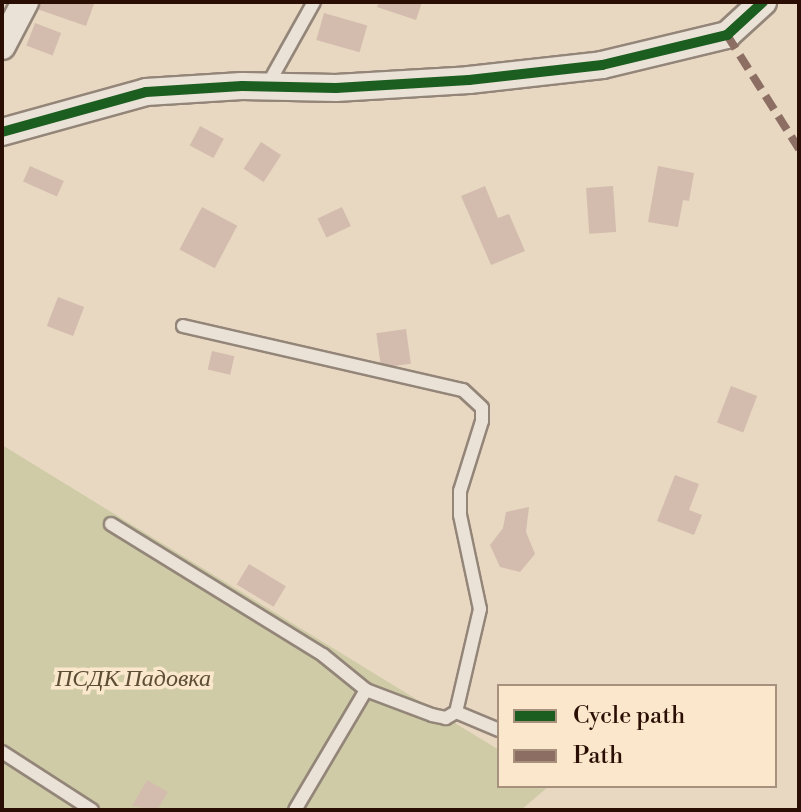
<!DOCTYPE html>
<html>
<head>
<meta charset="utf-8">
<style>
	body { margin:0 }
	#map { position:relative; width:801px; height:812px; overflow:hidden; background:#e8d7c1; font-family:"Libre Bodoni",serif }
	div>[style] { position:absolute }
	[style*='--x'] { left:calc(var(--x)*1px); top:calc(var(--y)*1px); width:calc(var(--w)*1px); rotate:calc(var(--a)*1deg) }
	.green>* { inset:0; background:#cecba6 }
	.building>* { inset:0; background:#d3bcae; transform-origin:0 0 }
	.roads { filter:drop-shadow(2px 0 #938679) drop-shadow(-2px 0 #938679) drop-shadow(0 2px #938679) drop-shadow(0 -2px #938679) }
	.lane>* { height:12px; margin:-6px; padding:0 6px; transform-origin:6px; border-radius:6px; background:#ebe2d7 }
	.street>* { height:26px; margin:-13px; padding:0 13px; transform-origin:13px; border-radius:13px; background:#ebe2d7 }
	.quiet>* { height:8px; margin-top:-4px; transform-origin:0; background:repeating-linear-gradient(90deg,#8d6e63 0 16px,transparent 0 24px) }
	.cycleway>* { height:10px; margin:-5px; padding:0 5px; transform-origin:5px; border-radius:5px; background:#1b5e20 }
	span { translate:-50% -50%; white-space:nowrap; text-align:center; line-height:1.15; -webkit-text-stroke:7px #fae7cc; paint-order:stroke }
	.park-label { font-size:24px; color:#5c4d34; font-style:italic }
	.frame { position:absolute; inset:0; border:4px solid #2b0e03; pointer-events:none }
	.legend { position:absolute; left:497px; top:684px; width:280px; height:104px; box-sizing:border-box; background:#fae7cc; border:2px solid #a7907c; margin:0; padding:10px 14px; list-style:none; font-size:24px; color:#2b0e03 }
	.legend li { display:flex; align-items:center; gap:16px; height:40px }
	.legend b { width:40px; border:2px solid #a7907c }
</style>
</head>
<body>
<div id="map">
	<div class="green">
		<i style="clip-path:polygon(2px 445px,499px 750px,499px 786px,549px 786px,521px 810px,2px 810px)"></i>
	</div>
	<div class="building">
		<i style="clip-path:polygon(36px 2px,88px 2px,94px 4px,86px 26px,34px 8px)"></i>
		<i style="clip-path:polygon(379px 2px,422px 2px,416px 20px,377px 7px)"></i>
		<i style="left:324px;top:13px;width:45px;height:28px;rotate:16deg"></i>
		<i style="left:35px;top:23px;width:28px;height:24px;rotate:21deg"></i>
		<i style="left:200px;top:126px;width:27px;height:22px;rotate:28deg"></i>
		<i style="left:261px;top:142px;width:24px;height:32px;rotate:33deg"></i>
		<i style="left:30px;top:166px;width:37px;height:17px;rotate:24deg"></i>
		<i style="clip-path:polygon(658px 166px,694px 173px,689px 201px,683px 200px,678px 227px,648px 222px)"></i>
		<i style="clip-path:polygon(485px 186px,498px 218px,509px 214px,525px 251px,491px 265px,461px 196px)"></i>
		<i style="left:613px;top:186px;width:46px;height:27px;rotate:86deg"></i>
		<i style="left:202px;top:207px;width:40px;height:48px;rotate:28deg"></i>
		<i style="left:342px;top:207px;width:21px;height:27px;rotate:65deg"></i>
		<i style="left:58px;top:297px;width:28px;height:31px;rotate:21deg"></i>
		<i style="left:406px;top:329px;width:35px;height:30px;rotate:82deg"></i>
		<i style="left:212px;top:351px;width:23px;height:19px;rotate:13deg"></i>
		<i style="left:731px;top:386px;width:28px;height:39px;rotate:21deg"></i>
		<i style="clip-path:polygon(675px 475px,699px 484px,689px 510px,702px 515px,694px 535px,657px 521px)"></i>
		<i style="clip-path:polygon(529px 507px,526px 532px,535px 554px,520px 572px,500px 567px,490px 545px,503px 528px,506px 512px)"></i>
		<i style="left:249px;top:564px;width:43px;height:24px;rotate:31deg"></i>
		<i style="clip-path:polygon(147px 780px,168px 792px,157px 810px,132px 806px)"></i>
	</div>
	<div class="roads">
		<div class="lane">
			<i style="--x:267;--y:86;--w:96;--a:-60.8"></i>
			<i style="--x:183;--y:326;--w:287;--a:12.9"></i>
			<i style="--x:463;--y:390;--w:26;--a:43"></i>
			<i style="--x:482;--y:408;--w:13;--a:90"></i>
			<i style="--x:482;--y:421;--w:73;--a:107.4"></i>
			<i style="--x:460;--y:491;--w:24;--a:90"></i>
			<i style="--x:460;--y:515;--w:96;--a:78"></i>
			<i style="--x:480;--y:609;--w:106;--a:103.1"></i>
			<i style="--x:456;--y:712;--w:12;--a:149"></i>
			<i style="--x:446;--y:718;--w:14;--a:-168"></i>
			<i style="--x:432;--y:715;--w:71;--a:-159.3"></i>
			<i style="--x:111;--y:524;--w:249;--a:31.7"></i>
			<i style="--x:323;--y:655;--w:55;--a:39.1"></i>
			<i style="--x:366;--y:690;--w:139;--a:120.6"></i>
			<i style="--x:456;--y:712;--w:47;--a:22.7"></i>
			<i style="--x:2;--y:752;--w:107;--a:32.8"></i>
		</div>
		<div class="street">
			<i style="--x:2;--y:46;--w:50;--a:-62.4"></i>
			<i style="--x:2;--y:132;--w:149;--a:-15.5"></i>
			<i style="--x:146;--y:92;--w:96;--a:-3.6"></i>
			<i style="--x:242;--y:86;--w:94;--a:1.2"></i>
			<i style="--x:336;--y:88;--w:133;--a:-3.4"></i>
			<i style="--x:469;--y:80;--w:134;--a:-6.4"></i>
			<i style="--x:602;--y:65;--w:129;--a:-13.5"></i>
			<i style="--x:727;--y:35;--w:49;--a:-42.5"></i>
		</div>
	</div>
	<div class="quiet">
		<i style="--x:727;--y:35;--w:135;--a:57.7"></i>
	</div>
	<div class="cycleway">
		<i style="--x:2;--y:132;--w:149;--a:-15.5"></i>
		<i style="--x:146;--y:92;--w:96;--a:-3.6"></i>
		<i style="--x:242;--y:86;--w:94;--a:1.2"></i>
		<i style="--x:336;--y:88;--w:133;--a:-3.4"></i>
		<i style="--x:469;--y:80;--w:134;--a:-6.4"></i>
		<i style="--x:602;--y:65;--w:129;--a:-13.5"></i>
		<i style="--x:727;--y:35;--w:49;--a:-42.5"></i>
	</div>
	<div class="park-label">
		<span style="left:133px;top:680px">ПСДК Падовка</span>
	</div>
	<div class="frame"></div>
	<ul class="legend">
	<li><b style="height:10px;background:#1b5e20"></b>Cycle path</li>
	<li><b style="height:10px;background:#8d6e63"></b>Path</li>
	</ul>
</div>
</body>
</html>
